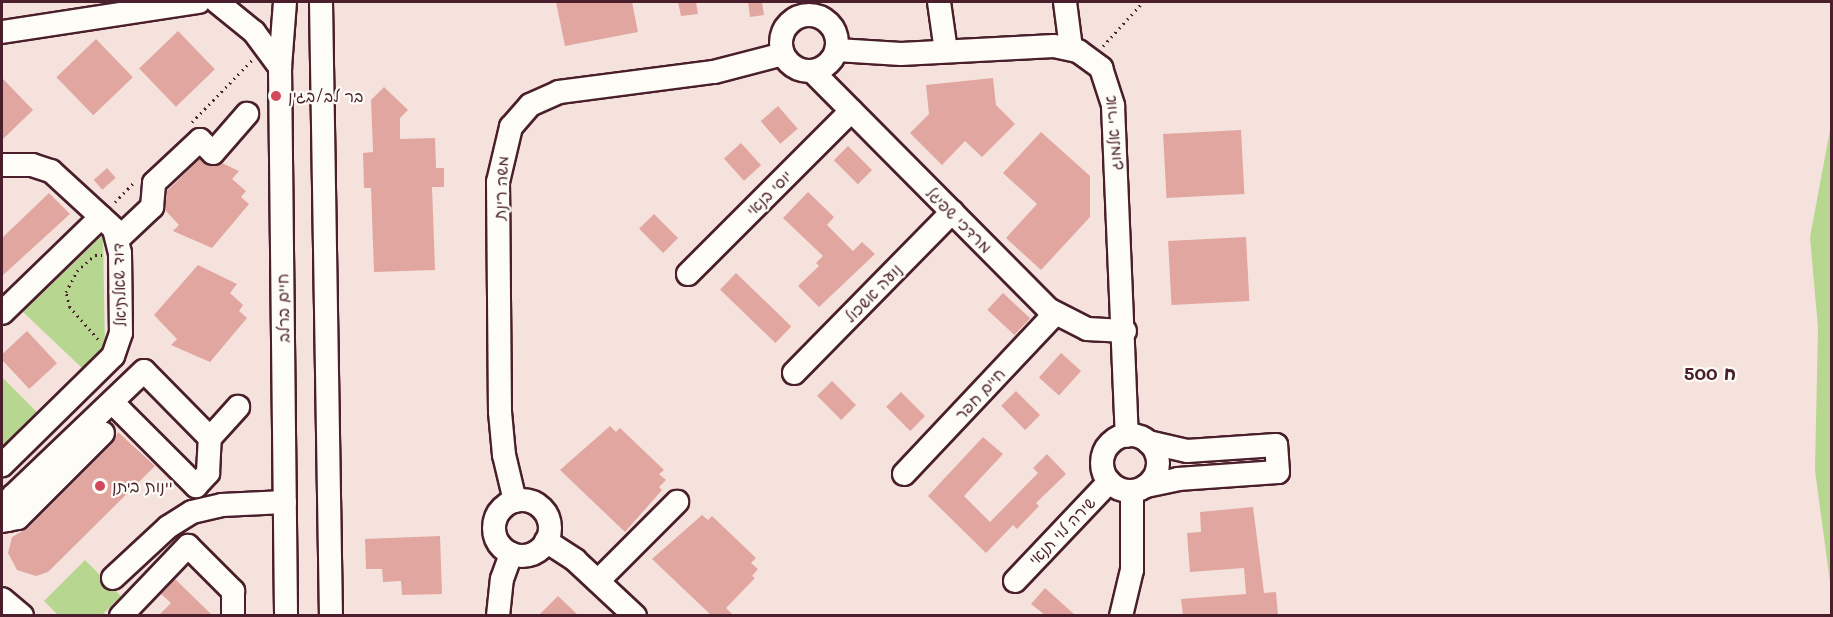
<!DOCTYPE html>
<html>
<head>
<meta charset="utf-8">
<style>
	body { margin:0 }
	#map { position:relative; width:1833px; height:617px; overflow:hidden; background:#f5e2dd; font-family:Mali,"Playpen Sans Hebrew",sans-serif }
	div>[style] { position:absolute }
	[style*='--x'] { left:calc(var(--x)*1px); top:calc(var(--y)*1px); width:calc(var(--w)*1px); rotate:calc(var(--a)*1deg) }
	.green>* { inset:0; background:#b7d790 }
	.building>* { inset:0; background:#e1a69f; transform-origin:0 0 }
	.path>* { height:3px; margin-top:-1.5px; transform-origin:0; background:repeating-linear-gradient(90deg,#4a1f2b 0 1.5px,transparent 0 6px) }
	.roads { filter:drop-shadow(2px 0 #4a1f2b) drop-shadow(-2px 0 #4a1f2b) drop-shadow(0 2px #4a1f2b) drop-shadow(0 -2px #4a1f2b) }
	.minor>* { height:22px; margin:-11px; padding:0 11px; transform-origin:11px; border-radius:11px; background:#fdfcf7 }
	.minor>.ring { margin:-11px; padding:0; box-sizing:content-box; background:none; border:22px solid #fdfcf7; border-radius:50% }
	.dots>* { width:16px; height:16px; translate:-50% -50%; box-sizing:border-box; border:3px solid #fdfcf7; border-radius:50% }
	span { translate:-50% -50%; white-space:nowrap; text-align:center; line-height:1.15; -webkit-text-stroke:4.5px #fdfcf7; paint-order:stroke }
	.poi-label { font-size:16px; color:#4a1f2b }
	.left { translate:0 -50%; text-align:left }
	.street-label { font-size:16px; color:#4a1f2b }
	.neighbourhood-label { font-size:18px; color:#4a1f2b; font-weight:700 }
	.frame { position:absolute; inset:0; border:3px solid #4a1f2b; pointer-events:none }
</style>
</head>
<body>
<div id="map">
	<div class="green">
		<i style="clip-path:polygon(1831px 125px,1832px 125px,1831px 590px,1815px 470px,1818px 328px,1810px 237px)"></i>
		<i style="clip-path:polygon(103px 235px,105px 348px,83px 369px,23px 312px)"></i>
		<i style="clip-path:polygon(2px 377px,39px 414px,2px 447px)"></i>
		<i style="clip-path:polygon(85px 560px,121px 596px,102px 615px,58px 615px,44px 601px)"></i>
	</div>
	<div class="building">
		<i style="clip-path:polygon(556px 2px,632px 2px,638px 32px,565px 46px)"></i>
		<i style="clip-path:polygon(678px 2px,696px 2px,698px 14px,681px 16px)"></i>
		<i style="clip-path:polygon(748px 2px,762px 2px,764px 15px,750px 17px)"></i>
		<i style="left:178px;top:31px;width:53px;height:54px;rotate:46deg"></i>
		<i style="left:96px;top:39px;width:53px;height:55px;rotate:46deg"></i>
		<i style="clip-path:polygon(2px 78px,33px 110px,2px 140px)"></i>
		<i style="clip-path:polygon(993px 78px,996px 105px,1015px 124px,982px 157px,965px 141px,942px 165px,910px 133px,929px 114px,926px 85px)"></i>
		<i style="clip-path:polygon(384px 87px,408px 110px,400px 118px,400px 139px,435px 138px,436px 168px,444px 168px,444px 187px,432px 187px,435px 270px,374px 272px,371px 188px,364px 188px,363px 153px,373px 152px,371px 100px)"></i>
		<i style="left:778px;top:106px;width:30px;height:23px;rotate:49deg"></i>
		<i style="left:1241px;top:130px;width:64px;height:78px;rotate:87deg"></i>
		<i style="clip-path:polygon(1041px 132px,1090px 176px,1090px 217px,1041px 270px,1006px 238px,1037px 204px,1003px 173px)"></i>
		<i style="left:741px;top:143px;width:30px;height:23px;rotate:48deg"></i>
		<i style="left:848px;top:146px;width:34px;height:20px;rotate:45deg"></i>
		<i style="clip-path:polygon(200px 159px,209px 166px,222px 163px,239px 171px,232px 179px,246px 191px,241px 197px,249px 204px,212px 248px,173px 231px,179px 225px,165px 210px,167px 191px)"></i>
		<i style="left:107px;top:168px;width:13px;height:18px;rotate:48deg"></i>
		<i style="clip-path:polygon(808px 192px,834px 217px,827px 225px,853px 251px,862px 242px,875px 254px,819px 307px,798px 286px,819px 266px,816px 263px,823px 256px,783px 218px)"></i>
		<i style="clip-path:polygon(49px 193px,70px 214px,2px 276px,2px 238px)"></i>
		<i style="left:654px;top:214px;width:34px;height:21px;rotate:45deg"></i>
		<i style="left:1246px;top:237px;width:64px;height:78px;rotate:87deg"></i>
		<i style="clip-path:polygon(198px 265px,237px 284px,230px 293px,243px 305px,239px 311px,247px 318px,210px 362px,171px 345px,177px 339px,154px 315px)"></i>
		<i style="left:736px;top:273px;width:77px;height:23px;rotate:44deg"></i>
		<i style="left:1003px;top:293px;width:37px;height:23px;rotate:43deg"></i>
		<i style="left:27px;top:331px;width:44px;height:38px;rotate:47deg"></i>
		<i style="left:1061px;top:353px;width:27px;height:33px;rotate:42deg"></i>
		<i style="left:832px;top:381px;width:34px;height:21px;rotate:45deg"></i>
		<i style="left:1016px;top:391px;width:34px;height:21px;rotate:45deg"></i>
		<i style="left:901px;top:392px;width:34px;height:21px;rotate:45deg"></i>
		<i style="clip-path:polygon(610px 426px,616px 432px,620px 428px,664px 470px,659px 474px,666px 480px,659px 487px,662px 490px,625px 532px,560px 470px)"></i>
		<i style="clip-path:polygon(118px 432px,155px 466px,48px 572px,36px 576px,17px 570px,8px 553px,12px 537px,28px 528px,113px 443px)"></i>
		<i style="clip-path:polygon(983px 437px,1003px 454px,964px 496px,990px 522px,1038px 473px,1033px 468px,1047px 454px,1066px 474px,1036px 503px,1039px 506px,1017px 529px,1013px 525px,986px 553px,928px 496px)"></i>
		<i style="clip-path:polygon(1253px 507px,1264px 593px,1276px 592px,1278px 615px,1183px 615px,1181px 599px,1246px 594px,1244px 568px,1190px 572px,1187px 533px,1201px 532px,1200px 512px)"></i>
		<i style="clip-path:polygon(702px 515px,708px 520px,712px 516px,756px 558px,751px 563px,758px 569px,752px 576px,755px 578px,726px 608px,733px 615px,711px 615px,652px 559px)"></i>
		<i style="clip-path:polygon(440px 536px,442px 594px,402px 595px,401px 581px,383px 582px,382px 569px,366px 569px,365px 539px)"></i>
		<i style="clip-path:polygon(175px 579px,212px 615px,159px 615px,171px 603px,161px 594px)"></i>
		<i style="clip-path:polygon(1045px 588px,1075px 615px,1045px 615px,1031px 604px)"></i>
		<i style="clip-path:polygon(558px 596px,578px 615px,539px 615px)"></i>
	</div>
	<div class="path">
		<i style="--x:1103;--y:46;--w:59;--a:-47.7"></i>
		<i style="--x:192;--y:122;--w:86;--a:-45.9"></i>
		<i style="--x:115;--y:202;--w:29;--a:-46"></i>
		<i style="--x:98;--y:339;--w:43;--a:-131.2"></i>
		<i style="--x:70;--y:307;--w:16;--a:-105"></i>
		<i style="--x:66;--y:292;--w:24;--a:-62"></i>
		<i style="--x:77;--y:271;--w:24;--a:-42"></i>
		<i style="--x:95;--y:255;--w:7;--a:0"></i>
	</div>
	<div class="roads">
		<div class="minor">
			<i style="--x:217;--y:2;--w:48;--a:39"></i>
			<i style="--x:254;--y:32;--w:44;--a:53.4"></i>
			<i style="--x:285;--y:2;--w:65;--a:94.4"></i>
			<i style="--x:280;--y:67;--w:549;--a:89.37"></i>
			<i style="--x:321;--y:2;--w:614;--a:89.07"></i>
			<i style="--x:939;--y:2;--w:49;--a:81.9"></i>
			<i style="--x:1065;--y:2;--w:46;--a:82.6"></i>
			<i class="ring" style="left:781px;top:15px;width:34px;height:34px"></i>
			<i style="--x:2;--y:32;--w:199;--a:-8.7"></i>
			<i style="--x:837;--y:50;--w:64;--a:3.6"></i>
			<i style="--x:901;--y:54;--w:153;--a:-3"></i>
			<i style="--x:1054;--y:46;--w:25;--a:12"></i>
			<i style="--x:1078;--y:51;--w:29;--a:36"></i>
			<i style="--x:1101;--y:68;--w:40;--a:72"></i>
			<i style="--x:1113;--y:106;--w:330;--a:87.6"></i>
			<i style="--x:812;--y:71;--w:335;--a:45.2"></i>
			<i style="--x:1048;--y:309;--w:44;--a:27.1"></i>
			<i style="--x:1087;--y:329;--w:38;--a:3"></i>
			<i style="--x:2;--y:165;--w:30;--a:0"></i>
			<i style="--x:32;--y:165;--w:20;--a:18"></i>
			<i style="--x:51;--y:171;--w:86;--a:42.6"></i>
			<i style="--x:114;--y:229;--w:25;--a:76"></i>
			<i style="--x:120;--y:253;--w:80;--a:89.3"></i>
			<i style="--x:121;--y:333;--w:24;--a:109"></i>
			<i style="--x:113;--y:356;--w:156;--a:135.5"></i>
			<i style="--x:118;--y:239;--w:47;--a:-43.3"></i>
			<i style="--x:152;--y:207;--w:24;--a:-85"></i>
			<i style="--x:154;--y:183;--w:63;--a:-43.1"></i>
			<i style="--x:200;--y:140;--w:18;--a:45"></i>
			<i style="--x:213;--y:153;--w:52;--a:-48.9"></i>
			<i style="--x:688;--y:274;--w:231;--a:-45"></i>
			<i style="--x:2;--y:313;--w:138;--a:-44.1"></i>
			<i style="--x:794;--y:373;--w:226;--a:-45.5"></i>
			<i style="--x:112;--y:402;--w:119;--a:45"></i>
			<i style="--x:196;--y:486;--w:18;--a:-47"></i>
			<i style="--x:208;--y:473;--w:35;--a:-87"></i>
			<i style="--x:210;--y:438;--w:42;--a:-47.9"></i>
			<i class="ring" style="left:1102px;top:435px;width:34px;height:34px"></i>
			<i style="--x:904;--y:474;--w:220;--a:-46.7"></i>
			<i style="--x:1146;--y:486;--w:33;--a:-12"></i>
			<i style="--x:1178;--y:479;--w:100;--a:-4"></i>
			<i style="--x:1278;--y:472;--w:27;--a:-94"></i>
			<i style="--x:1276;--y:445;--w:89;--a:176.1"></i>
			<i style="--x:1187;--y:451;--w:40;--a:-167"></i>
			<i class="ring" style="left:494px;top:500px;width:34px;height:34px"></i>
			<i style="--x:515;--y:501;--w:47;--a:-103.4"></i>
			<i style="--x:504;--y:455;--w:43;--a:-95.3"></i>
			<i style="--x:500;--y:412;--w:230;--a:-90.5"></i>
			<i style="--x:498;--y:182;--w:57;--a:-76.7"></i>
			<i style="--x:511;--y:127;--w:29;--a:-49"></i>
			<i style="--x:530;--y:105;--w:32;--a:-24"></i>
			<i style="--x:559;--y:92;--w:156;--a:-7.4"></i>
			<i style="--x:714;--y:72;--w:71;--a:-14.6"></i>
			<i style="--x:8;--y:520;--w:25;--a:-78"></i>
			<i style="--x:13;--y:496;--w:181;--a:-43.7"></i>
			<i style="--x:144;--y:371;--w:94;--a:45.4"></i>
			<i style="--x:2;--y:521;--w:16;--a:-11"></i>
			<i style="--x:18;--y:518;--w:120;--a:-45"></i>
			<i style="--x:546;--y:541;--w:35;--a:33"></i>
			<i style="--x:575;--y:560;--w:82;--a:43"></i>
			<i style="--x:113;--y:578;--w:75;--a:-42.8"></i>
			<i style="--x:168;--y:527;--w:28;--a:-32"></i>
			<i style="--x:192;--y:512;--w:31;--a:-13"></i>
			<i style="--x:222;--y:505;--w:63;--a:-2.7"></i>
			<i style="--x:598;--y:581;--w:112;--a:-45"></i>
			<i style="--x:1015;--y:581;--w:137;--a:-46.5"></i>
			<i style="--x:2;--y:599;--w:26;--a:40"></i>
			<i style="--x:121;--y:616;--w:97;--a:-46.3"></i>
			<i style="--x:188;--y:546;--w:64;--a:45"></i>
			<i style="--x:233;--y:591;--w:25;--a:90"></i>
			<i style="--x:498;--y:616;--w:37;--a:-84"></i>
			<i style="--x:502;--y:579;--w:27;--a:-70"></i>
			<i style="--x:1121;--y:616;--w:47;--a:-76.6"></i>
			<i style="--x:1132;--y:570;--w:79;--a:-90"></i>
		</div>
	</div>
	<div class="dots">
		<i style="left:276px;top:96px;background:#d1495b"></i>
		<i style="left:100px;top:486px;background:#d1495b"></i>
	</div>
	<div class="poi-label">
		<span class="left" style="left:288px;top:96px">בר לב/בגין</span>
		<span class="left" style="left:112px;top:486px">יינות ביתן</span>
	</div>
	<div class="street-label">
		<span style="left:1113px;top:133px;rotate:-95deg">אורי אלמוג</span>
		<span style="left:501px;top:188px;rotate:-87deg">משה רינת</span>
		<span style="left:769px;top:193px;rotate:-45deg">יוסי בנאי</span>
		<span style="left:959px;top:220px;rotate:45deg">מרדכי שפיגל</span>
		<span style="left:119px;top:285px;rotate:-92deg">דוד שאלתיאל</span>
		<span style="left:873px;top:293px;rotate:-46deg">נועה אשכול</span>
		<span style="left:283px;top:308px;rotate:-91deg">חיים ברלב</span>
		<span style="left:980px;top:394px;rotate:-47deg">חיים חפר</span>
		<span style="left:1062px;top:531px;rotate:-46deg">שירה לוי תנאי</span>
	</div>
	<div class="neighbourhood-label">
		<span style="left:1710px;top:373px">ח 500</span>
	</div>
	<div class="frame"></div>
</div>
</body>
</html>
